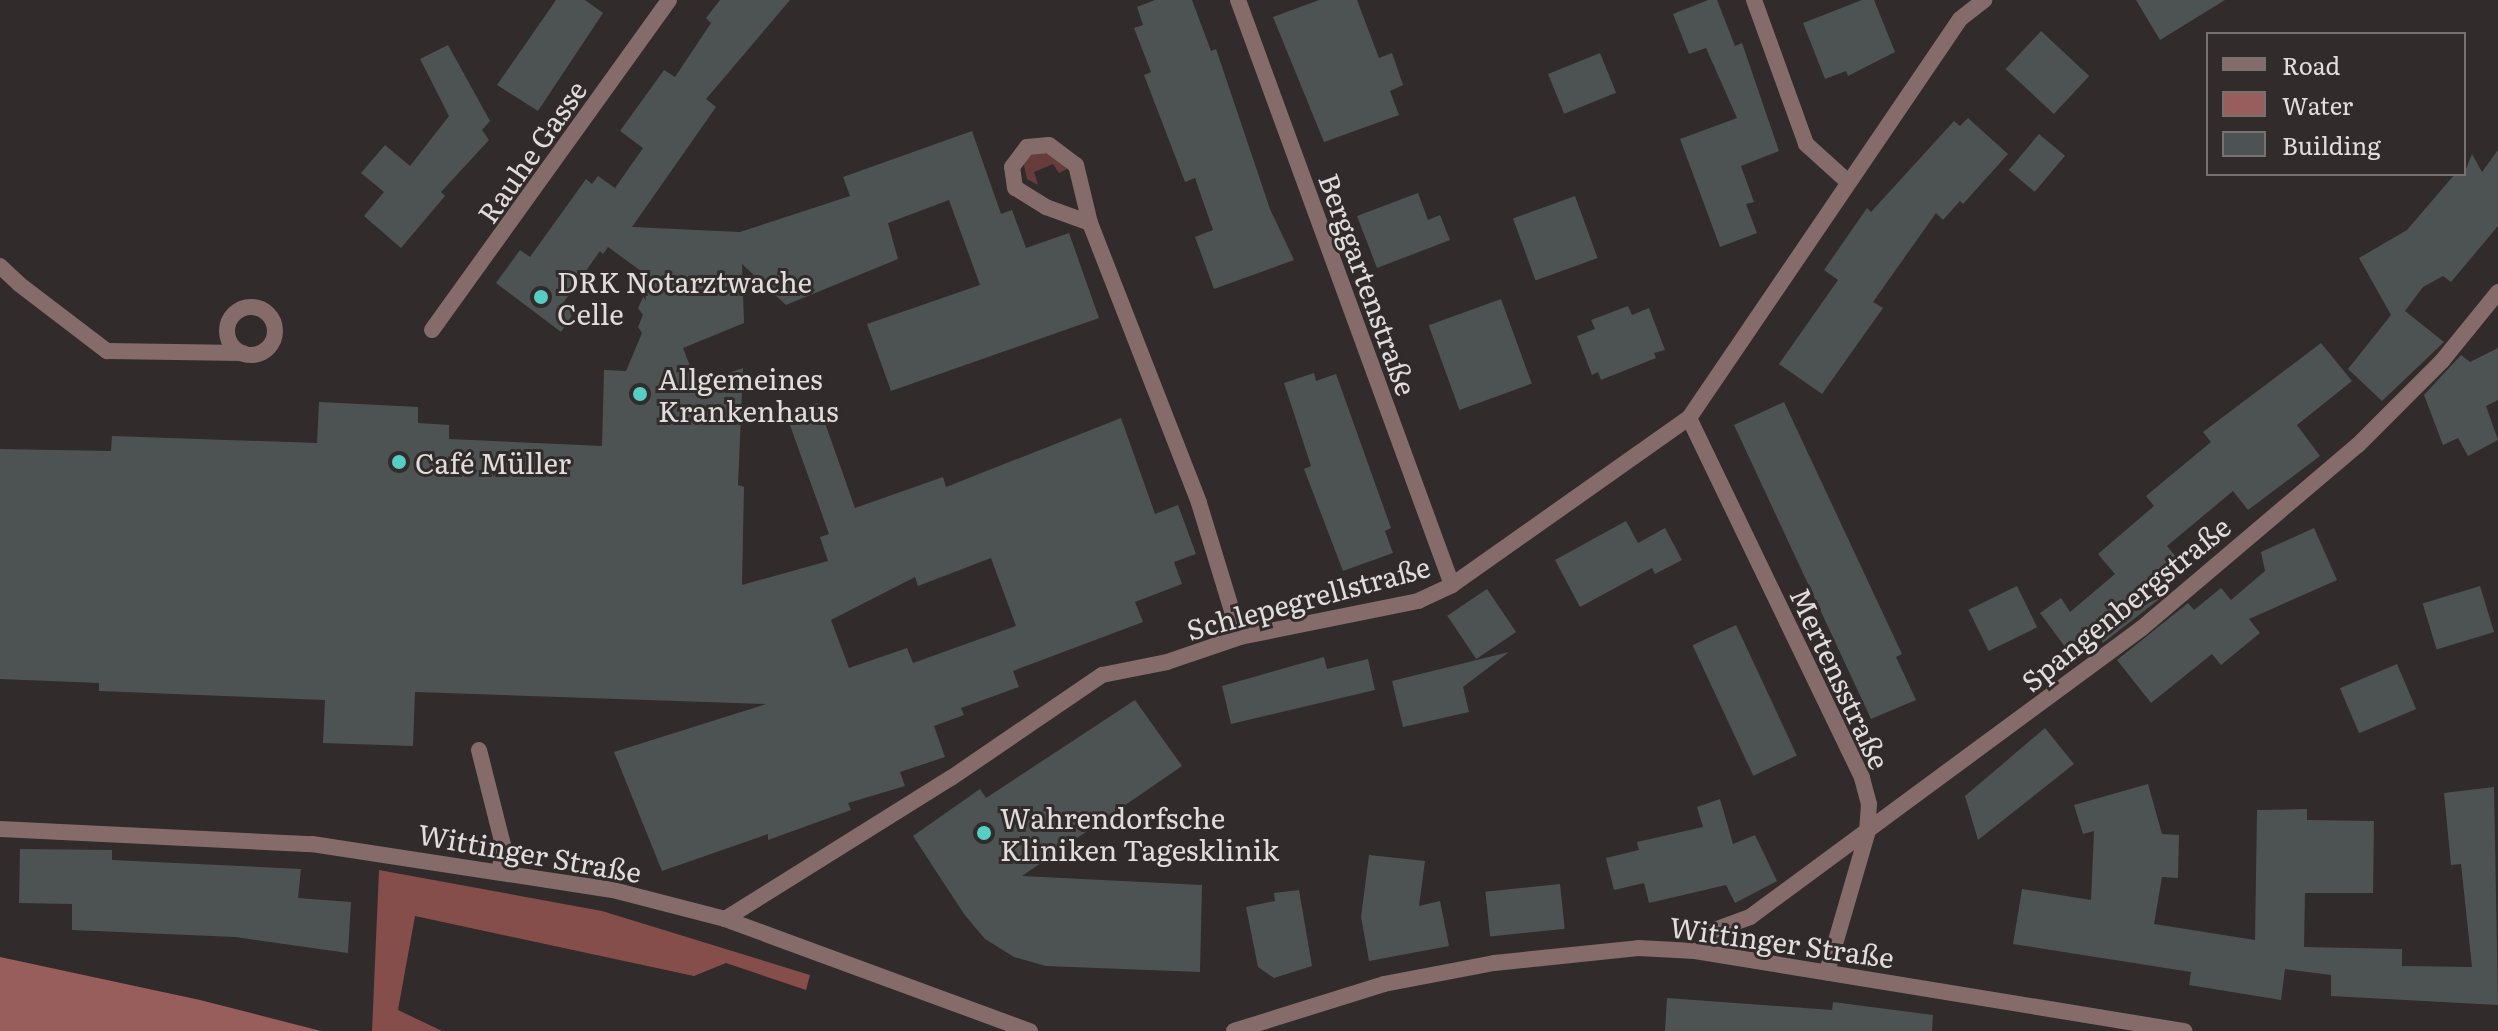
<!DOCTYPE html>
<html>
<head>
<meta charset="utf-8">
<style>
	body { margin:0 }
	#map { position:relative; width:2498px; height:1031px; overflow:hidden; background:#312b2b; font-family:Literata,serif }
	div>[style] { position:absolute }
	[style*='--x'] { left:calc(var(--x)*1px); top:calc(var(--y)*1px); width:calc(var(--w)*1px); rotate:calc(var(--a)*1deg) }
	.green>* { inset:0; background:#673d3b }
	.forest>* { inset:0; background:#854e4b }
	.water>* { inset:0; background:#975e5b }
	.building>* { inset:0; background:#4d5352; transform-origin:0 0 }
	.lane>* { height:16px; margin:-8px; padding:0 8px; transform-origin:8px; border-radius:8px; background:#856b69 }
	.lane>.ring { margin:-8px; padding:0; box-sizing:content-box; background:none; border:16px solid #856b69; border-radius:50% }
	.street>* { height:16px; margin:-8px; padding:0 8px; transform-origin:8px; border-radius:8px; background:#856b69 }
	.dots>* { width:22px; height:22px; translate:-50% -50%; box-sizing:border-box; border:4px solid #312b2b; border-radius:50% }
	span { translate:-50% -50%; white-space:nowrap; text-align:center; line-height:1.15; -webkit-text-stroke:6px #312b2b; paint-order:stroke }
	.street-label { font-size:28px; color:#e1dddd }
	.poi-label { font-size:28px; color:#e1dddd }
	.left { translate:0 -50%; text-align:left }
	.legend { position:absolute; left:2206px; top:32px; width:260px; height:144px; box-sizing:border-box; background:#312b2b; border:2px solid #777272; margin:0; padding:10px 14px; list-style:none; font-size:24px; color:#e1dddd }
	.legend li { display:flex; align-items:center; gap:16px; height:40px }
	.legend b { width:40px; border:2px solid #777272 }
</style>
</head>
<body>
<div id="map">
	<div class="green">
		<i style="clip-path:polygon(1055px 152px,1067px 169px,1059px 173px,1053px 164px,1034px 172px,1038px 185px,1027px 179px,1023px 160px,1029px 154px)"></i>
	</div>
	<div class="forest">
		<i style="clip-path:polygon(379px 870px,602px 911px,810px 975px,806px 990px,726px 963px,694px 976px,415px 916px,398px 1010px,442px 1031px,372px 1031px)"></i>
	</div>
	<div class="water">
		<i style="clip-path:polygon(0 957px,200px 1000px,321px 1031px,0 1031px)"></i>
	</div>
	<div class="building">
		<i style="clip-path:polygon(556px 0,585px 0,603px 13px,538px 111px,497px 85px)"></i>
		<i style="clip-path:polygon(evenodd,720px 0,790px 0,706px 99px,716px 107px,632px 227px,740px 232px,850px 196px,843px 177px,972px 131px,1001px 214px,1012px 210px,1026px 248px,1069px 233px,1099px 318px,891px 391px,867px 324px,980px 285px,949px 200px,888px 223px,898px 259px,786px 305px,742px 264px,744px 323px,683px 348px,697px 384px,743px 368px,738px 485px,744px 487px,742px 585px,828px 561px,820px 537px,829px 534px,786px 414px,818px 403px,855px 508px,943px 477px,946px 487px,1121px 418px,1155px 514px,1178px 505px,1196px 554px,1174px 562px,1182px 584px,1135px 602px,1143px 622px,1013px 671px,1019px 687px,961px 708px,964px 715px,934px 726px,945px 757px,900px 772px,905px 786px,848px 803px,851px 810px,768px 840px,768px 834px,662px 871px,614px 752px,766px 704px,415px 692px,413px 746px,323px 743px,325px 700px,99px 691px,99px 683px,0 679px,0 449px,111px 451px,112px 436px,317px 443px,319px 402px,418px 407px,418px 423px,449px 425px,449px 439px,602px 446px,604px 370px,626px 371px,642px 333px,638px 327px,643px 315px,638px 308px,652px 279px,608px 247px,603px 254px,600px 251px,563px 303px,575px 311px,561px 332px,496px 283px,520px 250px,530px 257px,586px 179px,592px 184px,598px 176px,615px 188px,643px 148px,620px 131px,664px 70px,675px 77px,711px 23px,706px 18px,720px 0,991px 558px,1016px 626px,913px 663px,907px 648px,849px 668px,831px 620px,915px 577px,918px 586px,991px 558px)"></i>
		<i style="clip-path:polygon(1155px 0,1192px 0,1211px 51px,1216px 49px,1270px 209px,1294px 260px,1214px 289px,1195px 237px,1213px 230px,1195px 178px,1185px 182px,1144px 75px,1151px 72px,1134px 28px,1143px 25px,1137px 7px)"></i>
		<i style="clip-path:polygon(1319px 0,1357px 0,1379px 58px,1392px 53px,1403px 85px,1390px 91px,1399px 115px,1324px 142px,1273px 17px)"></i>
		<i style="clip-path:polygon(1708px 0,1717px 0,1735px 46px,1742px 43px,1779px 151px,1741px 166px,1754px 202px,1746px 204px,1757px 233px,1720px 247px,1680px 139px,1737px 118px,1706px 48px,1689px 54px,1673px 14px)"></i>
		<i style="clip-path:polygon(1862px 0,1874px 0,1895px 52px,1848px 76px,1846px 71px,1825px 79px,1803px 23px)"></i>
		<i style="clip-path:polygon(2136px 0,2225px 0,2160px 40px)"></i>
		<i style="left:2041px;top:31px;width:66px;height:52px;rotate:43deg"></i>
		<i style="clip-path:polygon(448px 45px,490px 121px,482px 130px,489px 140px,441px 192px,445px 196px,401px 248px,364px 216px,384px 192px,361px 173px,385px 145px,410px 166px,449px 116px,420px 59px)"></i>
		<i style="left:1600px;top:53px;width:43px;height:56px;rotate:68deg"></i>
		<i style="clip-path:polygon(1968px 118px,2008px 154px,1963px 204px,1960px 201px,1943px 220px,1936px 213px,1873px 302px,1883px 308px,1822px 394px,1779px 364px,1838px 280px,1824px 270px,1867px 208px,1871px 212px,1954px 121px,1960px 126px)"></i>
		<i style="left:2039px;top:134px;width:34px;height:47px;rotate:40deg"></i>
		<i style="clip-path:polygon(2498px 150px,2498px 226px,2451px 282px,2443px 276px,2423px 287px,2405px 311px,2444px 342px,2382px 401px,2348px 369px,2391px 315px,2359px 258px,2407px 230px,2455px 174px,2464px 174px,2472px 154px,2482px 172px)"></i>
		<i style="clip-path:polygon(1418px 193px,1428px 220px,1440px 215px,1450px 240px,1377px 268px,1357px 216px)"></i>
		<i style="left:1575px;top:196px;width:66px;height:66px;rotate:70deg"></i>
		<i style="left:1501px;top:299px;width:90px;height:77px;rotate:70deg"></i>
		<i style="clip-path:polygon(1628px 306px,1632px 315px,1649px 308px,1665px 350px,1654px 353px,1656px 358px,1601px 380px,1598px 372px,1592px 375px,1577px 336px,1595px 329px,1591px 320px)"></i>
		<i style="clip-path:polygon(2321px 343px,2352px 381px,2297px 425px,2320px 456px,2248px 510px,2233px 491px,2167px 546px,2177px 558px,2126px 601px,2132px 610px,2162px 597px,2103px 643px,2098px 636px,2071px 655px,2040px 613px,2061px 598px,2070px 612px,2115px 574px,2098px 554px,2154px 506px,2146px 496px,2211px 442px,2203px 432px)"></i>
		<i style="clip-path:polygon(2498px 348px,2498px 400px,2486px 406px,2498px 440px,2468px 456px,2458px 438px,2443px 445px,2424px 395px,2461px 355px,2470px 362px)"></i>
		<i style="clip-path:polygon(1314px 373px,1316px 381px,1336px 374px,1391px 528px,1385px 531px,1393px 553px,1343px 571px,1304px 469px,1311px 466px,1284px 383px)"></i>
		<i style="clip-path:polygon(1784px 402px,1902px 654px,1896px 657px,1916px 700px,1871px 719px,1734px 425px)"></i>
		<i style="clip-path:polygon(1626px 521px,1638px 543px,1665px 528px,1682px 560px,1655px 574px,1652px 568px,1580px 607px,1555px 560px)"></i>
		<i style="clip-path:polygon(2314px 528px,2337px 580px,2249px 619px,2260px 633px,2221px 665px,2212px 654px,2151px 703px,2117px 660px,2188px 603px,2194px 610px,2221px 588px,2231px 600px,2265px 571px,2261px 552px)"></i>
		<i style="left:2017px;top:586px;width:46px;height:54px;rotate:64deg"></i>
		<i style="left:2480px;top:586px;width:48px;height:60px;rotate:73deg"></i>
		<i style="left:1487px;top:589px;width:52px;height:48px;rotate:56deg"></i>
		<i style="left:1736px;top:625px;width:144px;height:48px;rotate:65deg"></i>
		<i style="clip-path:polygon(1509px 652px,1463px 687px,1469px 712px,1403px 727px,1392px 681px)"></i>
		<i style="clip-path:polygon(1324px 657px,1327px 669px,1368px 659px,1375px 690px,1231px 724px,1222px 686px)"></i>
		<i style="left:2397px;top:664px;width:49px;height:62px;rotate:67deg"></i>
		<i style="clip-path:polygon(1135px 700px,1182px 766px,1022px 876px,1202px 885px,1200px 972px,1046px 966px,1014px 957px,985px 939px,964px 914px,913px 836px,980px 789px,986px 798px)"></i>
		<i style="clip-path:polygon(2045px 728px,2074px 764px,1978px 840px,1965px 796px)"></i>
		<i style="clip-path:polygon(2148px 784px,2162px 834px,2179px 835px,2178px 878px,2162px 877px,2154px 924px,2255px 940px,2257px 810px,2307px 809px,2307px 820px,2374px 821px,2373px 893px,2305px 893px,2304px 947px,2402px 949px,2402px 966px,2472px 967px,2461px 864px,2451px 865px,2444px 793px,2494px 787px,2498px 1005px,2331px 996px,2331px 975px,2285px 969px,2281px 1000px,2189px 985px,2191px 972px,2013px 944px,2022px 889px,2091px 900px,2094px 831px,2083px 834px,2074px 805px)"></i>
		<i style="clip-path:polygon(1720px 799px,1733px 844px,1755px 835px,1777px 881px,1735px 903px,1726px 885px,1649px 903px,1644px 883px,1614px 890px,1606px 858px,1639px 850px,1637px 842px,1703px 827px,1697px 807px)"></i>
		<i style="clip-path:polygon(20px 849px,112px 850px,112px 860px,301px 869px,298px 898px,351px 902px,348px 953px,235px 937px,72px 930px,72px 904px,19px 903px)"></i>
		<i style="clip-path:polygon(1369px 855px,1425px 861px,1419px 906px,1440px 901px,1449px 946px,1369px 961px,1361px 917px)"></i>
		<i style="left:1560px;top:884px;width:45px;height:75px;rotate:84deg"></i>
		<i style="clip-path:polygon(1299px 890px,1312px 966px,1274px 978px,1258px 967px,1246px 907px,1275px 901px,1274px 893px)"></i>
		<i style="clip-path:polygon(1667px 998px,1832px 1010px,1833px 1002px,1933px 1015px,1932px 1031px,1665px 1031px)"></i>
	</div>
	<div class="lane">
		<i style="--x:1090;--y:223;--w:47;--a:-160"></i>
		<i style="--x:1046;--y:207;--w:36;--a:-148"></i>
		<i style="--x:1015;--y:188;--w:21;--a:-98"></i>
		<i style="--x:1012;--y:167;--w:25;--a:-53"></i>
		<i style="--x:1027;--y:147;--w:22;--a:-5"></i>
		<i style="--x:1049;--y:145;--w:34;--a:37"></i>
		<i style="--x:1076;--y:165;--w:60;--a:76.4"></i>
		<i style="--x:1090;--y:223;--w:300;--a:68.7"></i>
		<i style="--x:1199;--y:503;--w:140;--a:73"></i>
		<i style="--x:19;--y:284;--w:111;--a:37.3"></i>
		<i style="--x:107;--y:351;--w:136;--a:0.8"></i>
		<i class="ring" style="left:227px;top:307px;width:32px;height:32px"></i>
		<i style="--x:479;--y:750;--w:98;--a:75.8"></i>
		<i style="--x:503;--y:845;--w:25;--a:97"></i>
		<i style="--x:1709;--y:932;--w:44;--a:-20.1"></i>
	</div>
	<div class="street">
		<i style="--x:1238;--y:0;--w:623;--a:69.91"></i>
		<i style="--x:1754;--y:0;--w:153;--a:70.1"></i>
		<i style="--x:1806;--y:144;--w:57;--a:42.1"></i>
		<i style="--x:0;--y:266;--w:26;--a:43"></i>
		<i style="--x:432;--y:330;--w:406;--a:-54.3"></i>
		<i style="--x:1689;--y:418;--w:399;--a:64.3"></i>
		<i style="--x:1862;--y:778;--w:27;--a:75"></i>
		<i style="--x:1869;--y:804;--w:30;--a:94"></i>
		<i style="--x:1867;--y:834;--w:144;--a:106.2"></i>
		<i style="--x:0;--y:829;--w:312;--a:2.8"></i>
		<i style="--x:312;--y:844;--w:304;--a:8.7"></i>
		<i style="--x:613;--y:890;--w:116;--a:14.5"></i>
		<i style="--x:725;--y:919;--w:325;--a:20.2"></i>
		<i style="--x:1750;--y:917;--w:487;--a:-36.4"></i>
		<i style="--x:2142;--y:628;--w:283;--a:-40.3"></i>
		<i style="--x:2358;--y:445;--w:119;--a:-45"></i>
		<i style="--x:2442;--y:361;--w:89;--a:-50.9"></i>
		<i style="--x:725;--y:919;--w:266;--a:-32"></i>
		<i style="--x:951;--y:778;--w:183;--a:-34.3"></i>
		<i style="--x:1102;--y:675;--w:66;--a:-11.3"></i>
		<i style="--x:1167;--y:662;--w:77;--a:-18.9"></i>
		<i style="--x:1240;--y:637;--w:182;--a:-11.4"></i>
		<i style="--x:1418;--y:601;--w:38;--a:-25"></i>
		<i style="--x:1452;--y:585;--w:290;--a:-35.2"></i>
		<i style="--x:1689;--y:418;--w:482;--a:-55.8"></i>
		<i style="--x:1960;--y:19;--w:31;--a:-38"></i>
		<i style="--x:1234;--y:1031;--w:157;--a:-17.4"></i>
		<i style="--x:1384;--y:984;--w:112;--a:-10.8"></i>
		<i style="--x:1494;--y:963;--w:145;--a:-5.9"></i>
		<i style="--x:1638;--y:948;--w:57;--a:3"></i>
		<i style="--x:1695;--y:951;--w:496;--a:9.3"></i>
	</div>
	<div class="dots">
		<i style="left:541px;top:297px;background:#56cec4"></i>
		<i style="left:640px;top:394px;background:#56cec4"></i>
		<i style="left:399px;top:462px;background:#56cec4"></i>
		<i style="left:984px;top:833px;background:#56cec4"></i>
	</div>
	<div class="street-label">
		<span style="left:531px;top:151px;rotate:-55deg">Rauhe Gasse</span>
		<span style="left:1369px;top:284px;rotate:70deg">Berggartenstraße</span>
		<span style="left:1308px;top:597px;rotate:-15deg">Schlepegrellstraße</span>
		<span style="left:2125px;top:603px;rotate:-39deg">Spangenbergstraße</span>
		<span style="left:1841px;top:678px;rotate:65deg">Mertensstraße</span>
		<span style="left:530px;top:852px;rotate:10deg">Wittinger Straße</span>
		<span style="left:1782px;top:941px;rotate:8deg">Wittinger Straße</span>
	</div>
	<div class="poi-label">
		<span class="left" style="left:557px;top:297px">DRK Notarztwache<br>Celle</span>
		<span class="left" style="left:658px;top:394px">Allgemeines<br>Krankenhaus</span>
		<span class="left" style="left:415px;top:462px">Café Müller</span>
		<span class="left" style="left:1000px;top:833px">Wahrendorfsche<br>Kliniken Tagesklinik</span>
	</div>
	<ul class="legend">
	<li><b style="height:10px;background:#856b69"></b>Road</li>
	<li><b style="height:22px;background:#975e5b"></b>Water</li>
	<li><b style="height:22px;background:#4d5352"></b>Building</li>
	</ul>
</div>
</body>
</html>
